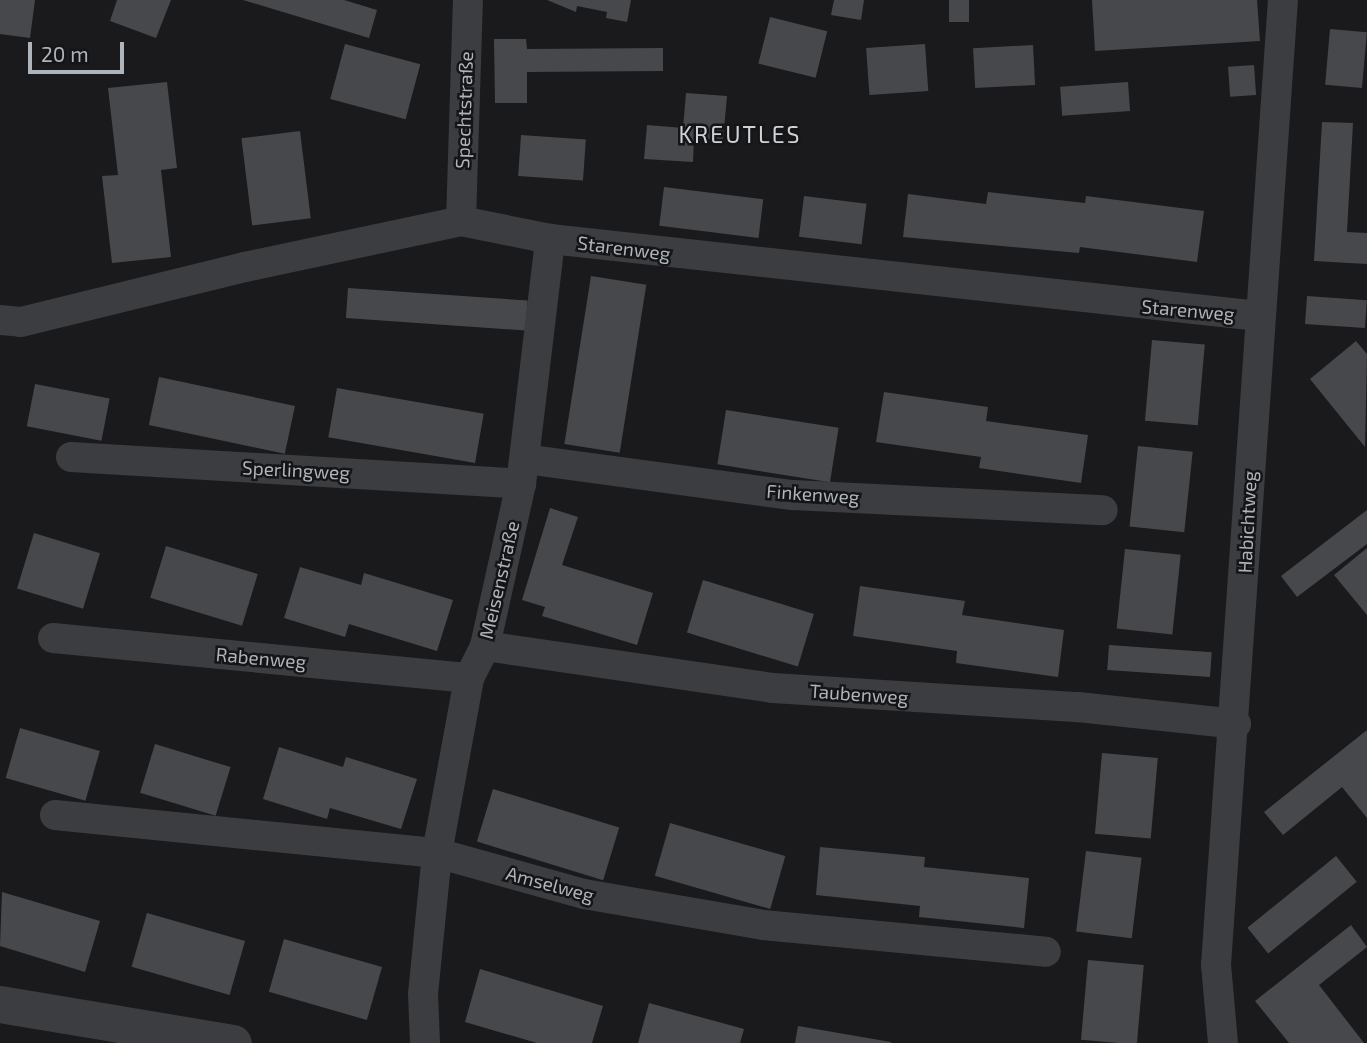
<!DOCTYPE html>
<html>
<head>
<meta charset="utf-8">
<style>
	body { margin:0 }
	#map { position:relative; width:1367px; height:1043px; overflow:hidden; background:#1a1a1c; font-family:"Exo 2",sans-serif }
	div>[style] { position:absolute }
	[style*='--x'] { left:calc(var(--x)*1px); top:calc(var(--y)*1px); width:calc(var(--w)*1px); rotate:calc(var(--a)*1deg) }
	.building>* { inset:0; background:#47484c; transform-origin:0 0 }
	.minor>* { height:30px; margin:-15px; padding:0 15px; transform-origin:15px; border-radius:15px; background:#3b3d41 }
	.tertiary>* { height:37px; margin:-18.5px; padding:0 18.5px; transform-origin:18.5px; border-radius:18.5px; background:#3b3d41 }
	span { translate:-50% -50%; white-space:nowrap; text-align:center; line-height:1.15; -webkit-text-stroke:5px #151517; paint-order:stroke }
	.street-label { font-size:19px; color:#adb4bb }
	.quarter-label { font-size:23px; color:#ced2d7; letter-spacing:2px }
	.scale { position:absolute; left:28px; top:42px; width:96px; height:32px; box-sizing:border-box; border:4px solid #adb4bb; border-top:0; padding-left:9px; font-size:21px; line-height:24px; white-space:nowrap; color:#adb4bb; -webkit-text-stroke:5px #151517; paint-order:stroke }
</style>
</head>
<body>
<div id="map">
	<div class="building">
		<i style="clip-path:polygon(0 0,35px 0,30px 38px,0 34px)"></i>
		<i style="clip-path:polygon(117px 0,171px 0,156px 38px,110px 21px)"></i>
		<i style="clip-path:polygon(243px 0,344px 0,377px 10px,369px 38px)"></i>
		<i style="clip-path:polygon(547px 0,631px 0,627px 22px,606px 18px,607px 12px,577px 6px,576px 12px)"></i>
		<i style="clip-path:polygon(834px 0,864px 0,861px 20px,831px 15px)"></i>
		<i style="left:949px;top:0;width:20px;height:22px"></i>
		<i style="clip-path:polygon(1092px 0,1257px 0,1260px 41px,1095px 51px)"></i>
		<i style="left:770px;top:17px;width:59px;height:48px;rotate:14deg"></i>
		<i style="left:1330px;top:29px;width:37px;height:56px;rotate:5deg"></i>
		<i style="clip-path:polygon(494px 39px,526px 39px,527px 49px,663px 48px,663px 71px,527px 72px,527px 103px,495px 103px)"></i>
		<i style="left:345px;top:44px;width:78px;height:57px;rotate:15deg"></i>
		<i style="left:925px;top:44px;width:47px;height:59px;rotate:86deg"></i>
		<i style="left:1033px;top:45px;width:40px;height:60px;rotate:87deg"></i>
		<i style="left:1254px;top:65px;width:30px;height:26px;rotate:86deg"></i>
		<i style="clip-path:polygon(167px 82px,177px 168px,161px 170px,171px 257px,112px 263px,102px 176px,118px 175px,108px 88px)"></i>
		<i style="left:1128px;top:82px;width:29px;height:68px;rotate:86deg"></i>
		<i style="clip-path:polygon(686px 93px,727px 96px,723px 140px,694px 138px,693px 162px,644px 159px,647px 125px,683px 128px)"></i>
		<i style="clip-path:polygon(1322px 122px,1353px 123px,1347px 232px,1367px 233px,1367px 264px,1314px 261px)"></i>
		<i style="left:300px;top:131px;width:88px;height:59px;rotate:83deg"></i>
		<i style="left:521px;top:135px;width:65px;height:41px;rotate:4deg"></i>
		<i style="left:664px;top:187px;width:100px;height:39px;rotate:7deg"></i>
		<i style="clip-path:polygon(988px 192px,1085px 203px,1086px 196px,1204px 211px,1197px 262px,1080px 247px,1079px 253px,903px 237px,908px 194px,986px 204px)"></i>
		<i style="left:804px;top:196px;width:63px;height:41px;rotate:7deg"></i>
		<i style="left:591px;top:276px;width:56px;height:170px;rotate:9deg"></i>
		<i style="left:348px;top:288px;width:180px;height:30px;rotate:4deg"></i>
		<i style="left:1307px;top:296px;width:60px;height:28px;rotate:4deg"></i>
		<i style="left:1152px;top:340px;width:53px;height:81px;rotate:5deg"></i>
		<i style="clip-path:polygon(1356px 341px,1367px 354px,1365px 447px,1310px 379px)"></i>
		<i style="left:159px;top:377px;width:139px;height:49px;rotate:12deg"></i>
		<i style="left:35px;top:384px;width:76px;height:43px;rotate:11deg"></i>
		<i style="left:337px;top:388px;width:149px;height:50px;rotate:10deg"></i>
		<i style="clip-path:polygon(884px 392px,988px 407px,986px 421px,1088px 435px,1081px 483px,979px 468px,981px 457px,876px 442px)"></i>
		<i style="left:726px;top:410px;width:114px;height:55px;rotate:9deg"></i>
		<i style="left:1138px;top:446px;width:55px;height:81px;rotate:6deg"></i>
		<i style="clip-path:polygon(550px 508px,578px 517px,562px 565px,653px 593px,637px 645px,542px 616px,545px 607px,522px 600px)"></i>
		<i style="clip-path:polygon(1367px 510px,1367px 544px,1297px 597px,1281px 576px)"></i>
		<i style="left:34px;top:533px;width:69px;height:58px;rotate:17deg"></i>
		<i style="left:166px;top:546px;width:96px;height:54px;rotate:17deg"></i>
		<i style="clip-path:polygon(1367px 548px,1367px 615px,1334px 575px)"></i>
		<i style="left:1125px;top:549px;width:56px;height:80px;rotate:6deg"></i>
		<i style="clip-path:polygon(300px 567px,361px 585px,364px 573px,453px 600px,437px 651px,349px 624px,345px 637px,284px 618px)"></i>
		<i style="left:703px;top:580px;width:116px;height:55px;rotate:17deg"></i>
		<i style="clip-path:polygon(860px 586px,965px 601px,962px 615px,1064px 630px,1058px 677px,956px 663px,957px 651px,853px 636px)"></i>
		<i style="left:1109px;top:645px;width:103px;height:25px;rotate:4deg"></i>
		<i style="left:20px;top:728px;width:83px;height:52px;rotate:16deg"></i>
		<i style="clip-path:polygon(1367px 730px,1367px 818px,1342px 787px,1283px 835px,1264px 812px)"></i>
		<i style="left:155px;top:744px;width:79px;height:51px;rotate:17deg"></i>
		<i style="clip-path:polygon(279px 747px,343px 767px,346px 757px,417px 779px,401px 829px,330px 808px,327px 819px,263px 799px)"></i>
		<i style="left:1102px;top:753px;width:56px;height:81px;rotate:5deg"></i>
		<i style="left:493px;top:789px;width:132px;height:55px;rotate:17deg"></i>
		<i style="left:670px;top:823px;width:120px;height:55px;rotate:16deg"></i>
		<i style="clip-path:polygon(820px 847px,925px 857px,924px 867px,1029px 878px,1024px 928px,919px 917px,920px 906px,816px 895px)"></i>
		<i style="left:1086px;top:851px;width:56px;height:81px;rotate:7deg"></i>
		<i style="left:1336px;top:856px;width:33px;height:114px;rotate:51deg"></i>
		<i style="clip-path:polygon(2px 892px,100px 921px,85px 972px,0 946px)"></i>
		<i style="left:147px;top:913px;width:102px;height:56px;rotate:16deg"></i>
		<i style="clip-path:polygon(1351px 925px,1367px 947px,1319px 985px,1364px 1043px,1289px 1043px,1255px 1001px)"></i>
		<i style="left:284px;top:939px;width:102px;height:55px;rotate:16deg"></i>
		<i style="left:1088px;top:960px;width:56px;height:80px;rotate:5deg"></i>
		<i style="clip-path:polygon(480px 969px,603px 1006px,592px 1043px,537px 1043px,465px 1022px)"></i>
		<i style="clip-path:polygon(649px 1003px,744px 1029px,740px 1043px,638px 1043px)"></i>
		<i style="clip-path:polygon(798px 1026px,891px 1042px,891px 1043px,795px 1043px)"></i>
	</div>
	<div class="minor">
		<i style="--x:461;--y:221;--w:221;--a:-88.2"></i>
		<i style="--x:0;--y:320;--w:21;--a:5"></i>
		<i style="--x:21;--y:322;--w:231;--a:-13.8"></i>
		<i style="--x:245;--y:267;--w:221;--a:-12"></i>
		<i style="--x:461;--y:221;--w:91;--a:11.4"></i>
		<i style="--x:550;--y:239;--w:713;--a:6.2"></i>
		<i style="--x:71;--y:457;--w:451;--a:3.4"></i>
		<i style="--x:525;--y:459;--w:270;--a:7.7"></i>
		<i style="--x:793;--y:495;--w:310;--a:2.8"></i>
		<i style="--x:53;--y:638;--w:418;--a:5.5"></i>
		<i style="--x:485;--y:646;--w:291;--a:8.3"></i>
		<i style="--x:773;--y:688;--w:306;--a:3.6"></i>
		<i style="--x:1078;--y:707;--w:159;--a:6.1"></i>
		<i style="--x:55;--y:815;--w:384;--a:5.7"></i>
		<i style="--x:437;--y:853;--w:153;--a:15.6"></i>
		<i style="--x:584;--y:894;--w:182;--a:9.8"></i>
		<i style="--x:763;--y:925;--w:284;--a:5.4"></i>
		<i style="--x:425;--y:1043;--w:49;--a:-92.3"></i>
		<i style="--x:423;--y:994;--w:142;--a:-84.3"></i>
		<i style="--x:437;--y:853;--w:178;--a:-79.6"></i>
		<i style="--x:469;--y:678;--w:36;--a:-63"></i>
		<i style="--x:485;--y:646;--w:166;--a:-77.5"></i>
		<i style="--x:521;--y:484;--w:247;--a:-83.2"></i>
		<i style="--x:1223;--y:1043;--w:78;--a:-95.1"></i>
		<i style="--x:1216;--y:965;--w:967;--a:-86.03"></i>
	</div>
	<div class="tertiary">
		<i style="--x:0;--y:1004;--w:236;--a:9.5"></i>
	</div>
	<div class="street-label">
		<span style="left:464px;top:110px;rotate:-88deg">Spechtstraße</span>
		<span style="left:624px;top:248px;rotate:7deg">Starenweg</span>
		<span style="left:1188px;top:310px;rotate:5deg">Starenweg</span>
		<span style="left:296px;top:470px;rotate:3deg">Sperlingweg</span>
		<span style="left:813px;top:494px;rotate:4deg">Finkenweg</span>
		<span style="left:1247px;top:522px;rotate:-87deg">Habichtweg</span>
		<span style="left:499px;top:580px;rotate:-77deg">Meisenstraße</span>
		<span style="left:261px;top:658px;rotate:5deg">Rabenweg</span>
		<span style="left:859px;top:694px;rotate:4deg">Taubenweg</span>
		<span style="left:550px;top:884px;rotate:15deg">Amselweg</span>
	</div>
	<div class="quarter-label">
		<span style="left:740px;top:134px">KREUTLES</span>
	</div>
	<div class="scale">20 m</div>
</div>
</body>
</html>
